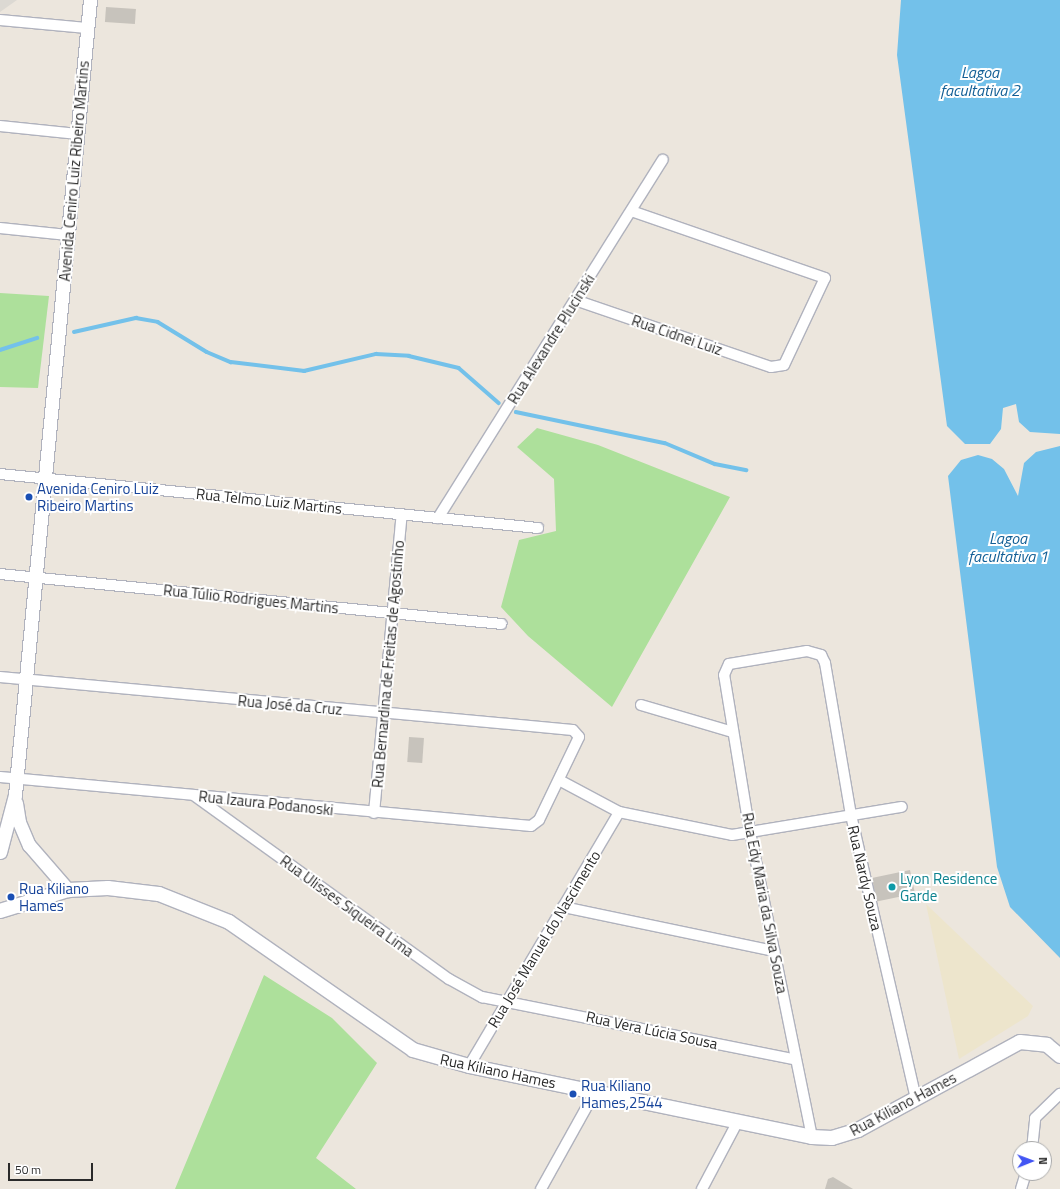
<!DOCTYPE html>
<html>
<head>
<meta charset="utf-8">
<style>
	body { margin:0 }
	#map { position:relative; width:1060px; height:1189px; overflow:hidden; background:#ece6dd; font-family:"Titillium Web",sans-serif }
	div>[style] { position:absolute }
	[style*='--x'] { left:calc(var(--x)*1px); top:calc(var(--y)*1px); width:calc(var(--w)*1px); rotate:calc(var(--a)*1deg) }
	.education>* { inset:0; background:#ede5cc }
	.green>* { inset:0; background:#ade09b }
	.plaza>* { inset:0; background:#dcd9d3 }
	.water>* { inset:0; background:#73c1ea }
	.stream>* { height:3.5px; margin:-1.75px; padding:0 1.75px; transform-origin:1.75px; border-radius:1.75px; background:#73c1ea }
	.building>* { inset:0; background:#c7c3bc; transform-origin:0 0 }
	.roads { filter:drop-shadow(1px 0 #b0b2bd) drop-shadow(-1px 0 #b0b2bd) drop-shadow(0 1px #b0b2bd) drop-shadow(0 -1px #b0b2bd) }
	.minor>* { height:10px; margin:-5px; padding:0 5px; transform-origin:5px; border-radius:5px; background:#fff }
	.tertiary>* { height:13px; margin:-6.5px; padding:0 6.5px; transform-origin:6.5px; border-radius:6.5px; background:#fff }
	.secondary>* { height:14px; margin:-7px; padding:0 7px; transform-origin:7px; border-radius:7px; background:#fff }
	.dots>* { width:11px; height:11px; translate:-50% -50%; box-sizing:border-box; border:2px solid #fff; border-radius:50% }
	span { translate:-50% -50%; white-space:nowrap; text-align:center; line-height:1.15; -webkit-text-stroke:4px #fff; paint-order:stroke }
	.street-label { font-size:15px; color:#2a2a2a }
	.transit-label { font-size:15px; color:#164399 }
	.left { translate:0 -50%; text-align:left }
	.culture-label { font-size:15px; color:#0d838f }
	.water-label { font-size:16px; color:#125f96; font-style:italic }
	.north { position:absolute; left:1012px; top:1141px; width:40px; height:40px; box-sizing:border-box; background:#fff; border:1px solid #aaa; border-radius:50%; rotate:89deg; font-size:11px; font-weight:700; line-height:16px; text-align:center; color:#2a2a2a }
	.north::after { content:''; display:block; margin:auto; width:14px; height:18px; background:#4255f3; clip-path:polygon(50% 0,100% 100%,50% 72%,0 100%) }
	.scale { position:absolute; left:8px; top:1163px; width:85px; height:18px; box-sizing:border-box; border:2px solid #2a2a2a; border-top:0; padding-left:5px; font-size:12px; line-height:14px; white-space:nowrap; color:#2a2a2a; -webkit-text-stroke:3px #fff; paint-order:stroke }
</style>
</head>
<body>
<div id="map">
	<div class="education">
		<i style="clip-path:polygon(926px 904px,1033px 1006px,1028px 1016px,959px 1059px)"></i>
	</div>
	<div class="green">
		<i style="clip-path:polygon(0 293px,49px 296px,38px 388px,0 387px)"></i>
		<i style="clip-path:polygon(537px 428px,598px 445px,730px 497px,612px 707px,528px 636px,501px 607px,519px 540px,556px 531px,554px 479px,517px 447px)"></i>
		<i style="clip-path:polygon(264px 975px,332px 1018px,377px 1063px,316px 1158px,356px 1189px,175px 1189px)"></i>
	</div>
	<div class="plaza">
		<i style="clip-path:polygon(0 0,17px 0,0 12px)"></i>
	</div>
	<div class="water">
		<i style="clip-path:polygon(901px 0,1060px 0,1060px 434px,1030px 432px,1019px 422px,1016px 404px,1003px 408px,1001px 429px,990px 444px,965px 444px,947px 426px,897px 55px)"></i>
		<i style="clip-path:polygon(1060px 446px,1060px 958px,1010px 907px,997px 867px,948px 476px,961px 460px,978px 455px,992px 459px,1004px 469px,1018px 496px,1024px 463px,1036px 452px)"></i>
	</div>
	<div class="stream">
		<i style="--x:74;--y:332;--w:64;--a:-12.7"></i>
		<i style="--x:136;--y:318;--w:22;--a:10"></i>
		<i style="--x:158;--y:322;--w:57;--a:31.5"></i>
		<i style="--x:207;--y:352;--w:26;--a:23"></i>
		<i style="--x:231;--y:362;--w:74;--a:7"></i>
		<i style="--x:304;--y:371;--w:74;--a:-13.3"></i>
		<i style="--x:376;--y:354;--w:33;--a:3"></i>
		<i style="--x:409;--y:356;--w:51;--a:13.5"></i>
		<i style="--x:459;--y:368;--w:53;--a:41.2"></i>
		<i style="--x:0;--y:350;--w:39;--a:-18"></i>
		<i style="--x:516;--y:412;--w:152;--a:11.8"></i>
		<i style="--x:665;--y:443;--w:54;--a:22.8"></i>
		<i style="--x:715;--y:464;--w:32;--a:11"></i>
	</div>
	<div class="building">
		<i style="left:106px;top:7px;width:30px;height:15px;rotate:4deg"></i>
		<i style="left:409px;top:737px;width:15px;height:25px;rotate:4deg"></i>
		<i style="left:910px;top:870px;width:24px;height:39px;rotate:78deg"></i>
		<i style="clip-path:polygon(833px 1177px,853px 1189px,825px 1189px,828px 1179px)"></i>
	</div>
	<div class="roads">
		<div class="minor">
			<i style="--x:0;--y:20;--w:87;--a:5.3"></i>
			<i style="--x:0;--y:126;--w:78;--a:5.9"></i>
			<i style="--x:0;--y:228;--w:68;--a:5.9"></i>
			<i style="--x:575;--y:300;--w:207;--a:18.9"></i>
			<i style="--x:771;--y:367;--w:13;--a:-9"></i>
			<i style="--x:784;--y:365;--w:96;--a:-64.8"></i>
			<i style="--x:825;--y:278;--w:205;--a:-160.9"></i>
			<i style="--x:0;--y:474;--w:541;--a:5.73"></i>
			<i style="--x:438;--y:518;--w:423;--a:-57.9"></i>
			<i style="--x:0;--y:574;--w:504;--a:5.69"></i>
			<i style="--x:0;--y:677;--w:575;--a:5.28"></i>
			<i style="--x:573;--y:730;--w:9;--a:49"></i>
			<i style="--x:579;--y:737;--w:92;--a:115.7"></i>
			<i style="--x:539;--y:820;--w:10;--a:143"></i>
			<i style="--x:531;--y:826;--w:533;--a:-174.73"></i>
			<i style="--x:641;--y:705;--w:96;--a:16.4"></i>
			<i style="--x:559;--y:780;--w:68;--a:28.1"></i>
			<i style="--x:619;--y:812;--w:115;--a:11.5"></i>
			<i style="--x:732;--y:835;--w:172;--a:-9.4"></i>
			<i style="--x:195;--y:796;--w:313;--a:35.8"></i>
			<i style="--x:449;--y:979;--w:38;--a:29"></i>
			<i style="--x:482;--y:997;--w:320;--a:11.3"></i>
			<i style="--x:374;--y:813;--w:300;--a:-84.7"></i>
			<i style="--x:563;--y:907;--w:216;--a:11.8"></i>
			<i style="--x:469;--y:1066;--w:295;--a:-59.4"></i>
			<i style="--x:812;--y:1137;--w:310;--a:-101.5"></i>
			<i style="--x:750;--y:833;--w:160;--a:-99.3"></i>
			<i style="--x:724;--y:675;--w:12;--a:-66"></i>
			<i style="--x:729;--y:664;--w:79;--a:-9.5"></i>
			<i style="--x:807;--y:651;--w:15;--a:16"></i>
			<i style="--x:821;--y:655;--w:9;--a:63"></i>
			<i style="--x:825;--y:663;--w:154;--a:80.3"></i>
			<i style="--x:851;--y:815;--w:291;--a:77.1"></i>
			<i style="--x:1032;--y:1149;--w:31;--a:-84"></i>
			<i style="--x:1035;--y:1118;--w:35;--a:-44"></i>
			<i style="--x:541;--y:1189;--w:111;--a:-60.9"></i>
			<i style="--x:702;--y:1189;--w:77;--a:-62.1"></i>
			<i style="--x:1021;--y:1189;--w:17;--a:-73"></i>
		</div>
		<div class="tertiary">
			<i style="--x:16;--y:803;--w:19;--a:81"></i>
			<i style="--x:19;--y:822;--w:25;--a:67"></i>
			<i style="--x:29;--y:845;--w:60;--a:49.1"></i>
			<i style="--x:0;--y:852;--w:59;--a:-75.3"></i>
			<i style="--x:15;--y:795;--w:799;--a:-84.61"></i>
		</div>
		<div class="secondary">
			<i style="--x:0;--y:911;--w:71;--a:-17.2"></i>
			<i style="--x:68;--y:890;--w:40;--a:-2.9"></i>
			<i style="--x:108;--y:888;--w:51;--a:6.7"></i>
			<i style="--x:159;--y:894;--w:75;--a:21.8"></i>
			<i style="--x:229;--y:922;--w:224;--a:34.8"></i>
			<i style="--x:413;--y:1050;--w:58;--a:15.9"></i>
			<i style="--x:469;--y:1066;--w:350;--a:11.7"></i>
			<i style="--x:812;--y:1137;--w:20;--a:3"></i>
			<i style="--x:832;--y:1138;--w:27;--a:-17"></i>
			<i style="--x:858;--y:1130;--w:184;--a:-28.5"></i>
			<i style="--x:1020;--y:1042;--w:27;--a:6"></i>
			<i style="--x:1047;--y:1045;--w:17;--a:40"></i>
		</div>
	</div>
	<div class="dots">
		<i style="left:29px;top:497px;background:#1a4fb4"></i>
		<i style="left:892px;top:887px;background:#0f9aa8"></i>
		<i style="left:11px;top:897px;background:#1a4fb4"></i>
		<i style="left:573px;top:1094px;background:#1a4fb4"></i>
	</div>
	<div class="street-label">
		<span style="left:74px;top:171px;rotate:-85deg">Avenida Ceniro Luiz Ribeiro Martins</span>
		<span style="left:677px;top:335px;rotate:19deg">Rua Cidnei Luiz</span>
		<span style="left:551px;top:339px;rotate:-58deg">Rua Alexandre Plucinski</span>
		<span style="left:269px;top:501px;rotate:6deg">Rua Telmo Luiz Martins</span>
		<span style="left:251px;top:599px;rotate:6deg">Rua Túlio Rodrigues Martins</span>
		<span style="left:388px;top:664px;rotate:-85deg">Rua Bernardina de Freitas de Agostinho</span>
		<span style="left:290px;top:705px;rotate:5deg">Rua José da Cruz</span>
		<span style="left:266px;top:803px;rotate:6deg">Rua Izaura Podanoski</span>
		<span style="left:865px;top:878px;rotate:77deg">Rua Nardy Souza</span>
		<span style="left:765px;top:903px;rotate:79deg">Rua Edy Maria da Silva Souza</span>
		<span style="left:347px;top:906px;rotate:36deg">Rua Ulisses Siqueira Lima</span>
		<span style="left:544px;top:939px;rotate:-59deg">Rua José Manuel do Nascimento</span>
		<span style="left:652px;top:1030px;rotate:12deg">Rua Vera Lúcia Sousa</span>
		<span style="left:498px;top:1071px;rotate:12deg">Rua Kiliano Hames</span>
		<span style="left:903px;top:1104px;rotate:-28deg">Rua Kiliano Hames</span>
	</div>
	<div class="transit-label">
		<span class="left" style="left:37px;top:497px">Avenida Ceniro Luiz<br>Ribeiro Martins</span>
		<span class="left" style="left:19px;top:897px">Rua Kiliano<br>Hames</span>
		<span class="left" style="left:581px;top:1094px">Rua Kiliano<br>Hames,2544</span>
	</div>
	<div class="culture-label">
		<span class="left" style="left:900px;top:887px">Lyon Residence<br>Garde</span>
	</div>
	<div class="water-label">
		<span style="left:980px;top:81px">Lagoa<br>facultativa 2</span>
		<span style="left:1008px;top:547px">Lagoa<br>facultativa 1</span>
	</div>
	<div class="north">N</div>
	<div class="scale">50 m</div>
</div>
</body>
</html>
